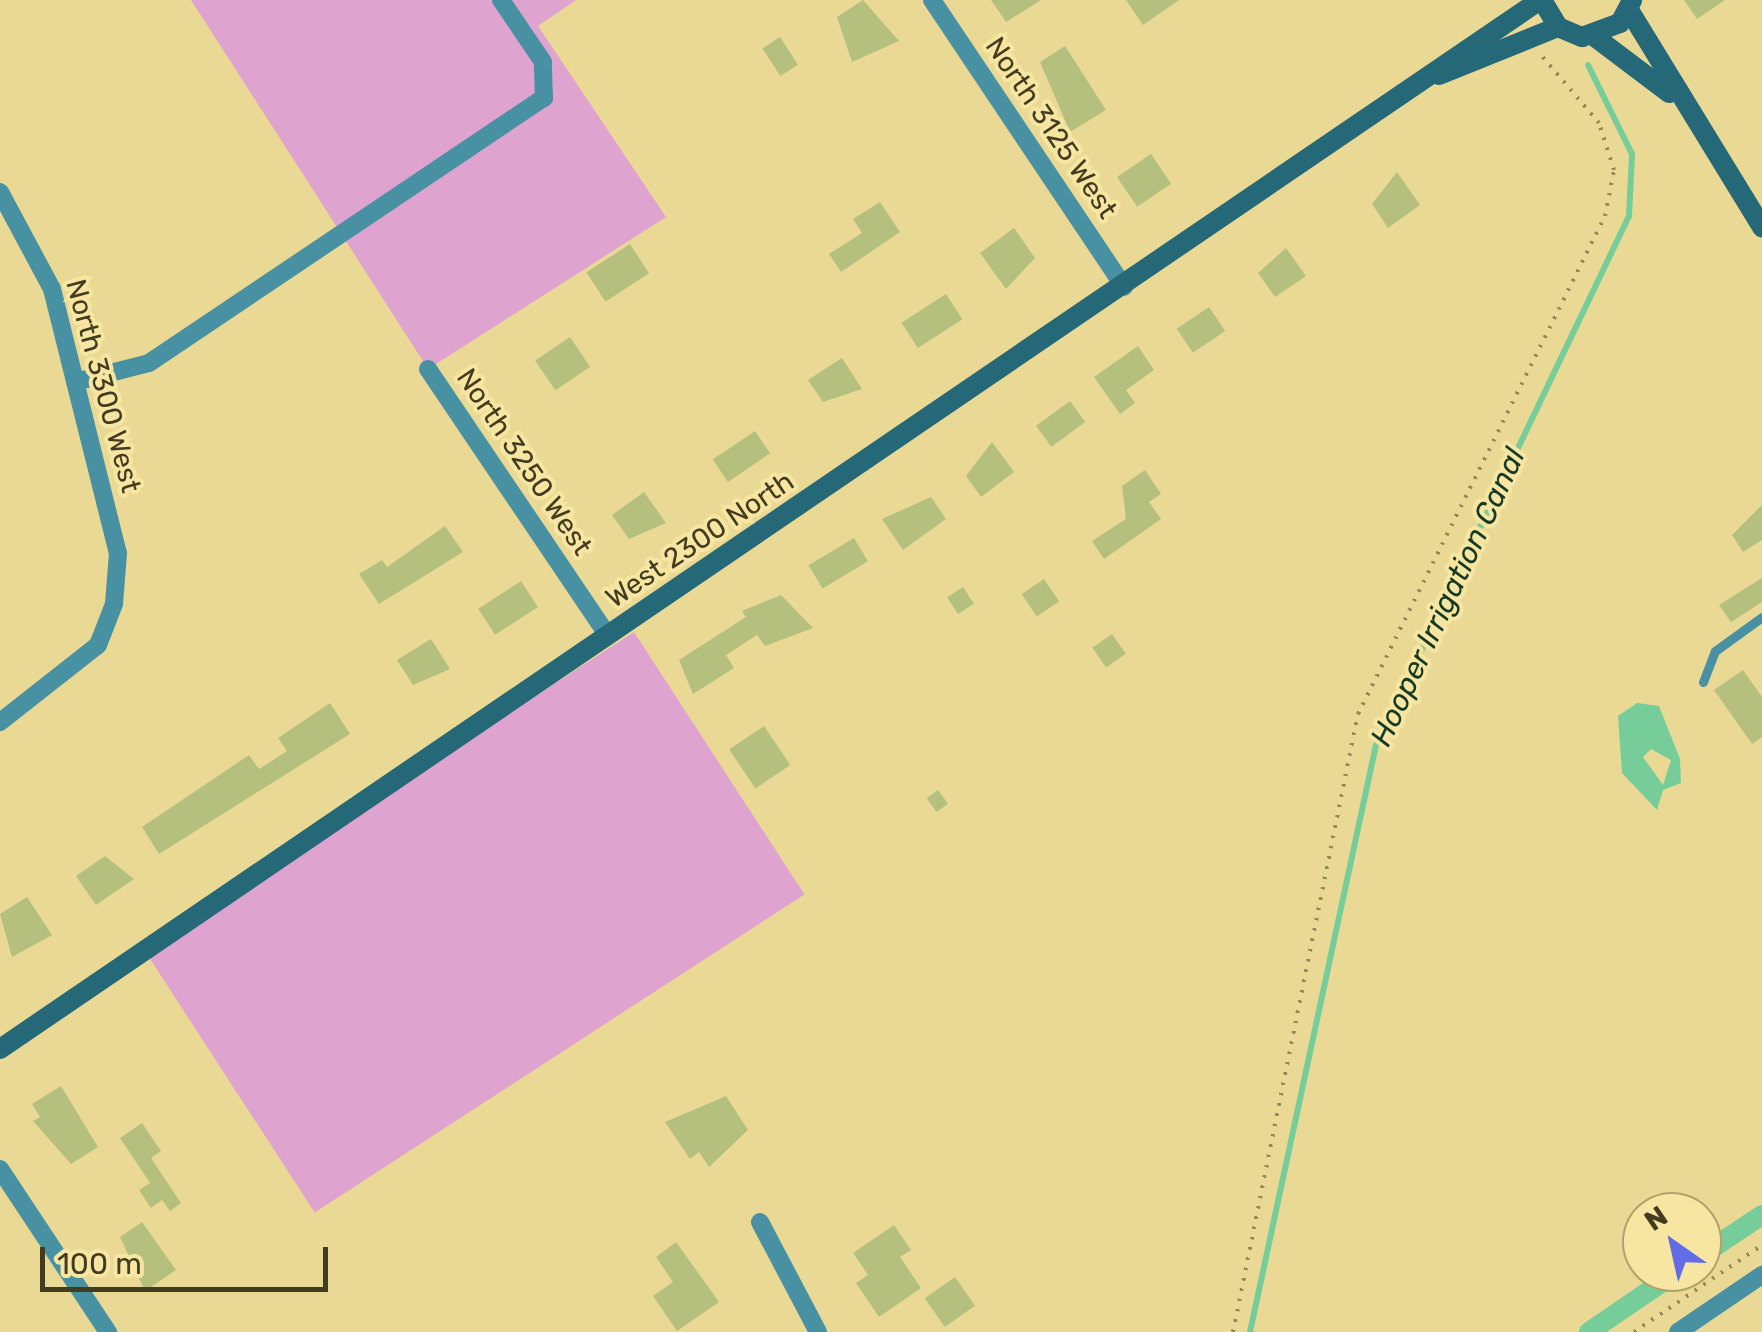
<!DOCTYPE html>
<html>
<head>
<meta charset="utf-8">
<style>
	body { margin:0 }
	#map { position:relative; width:1762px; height:1332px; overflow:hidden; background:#ead995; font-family:Rubik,sans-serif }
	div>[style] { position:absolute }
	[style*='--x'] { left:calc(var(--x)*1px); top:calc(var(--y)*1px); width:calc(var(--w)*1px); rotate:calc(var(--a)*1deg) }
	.green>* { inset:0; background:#dea4cf; transform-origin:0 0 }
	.water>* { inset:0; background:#77cd99 }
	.stream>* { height:6px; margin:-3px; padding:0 3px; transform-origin:3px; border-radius:3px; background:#77cd99 }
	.canal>* { height:20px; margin:-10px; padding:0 10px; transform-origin:10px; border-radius:10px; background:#77cd99 }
	.building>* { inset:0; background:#b5c07e; transform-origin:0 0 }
	.path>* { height:4px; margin-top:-2px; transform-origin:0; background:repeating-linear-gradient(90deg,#958959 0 2.5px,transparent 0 10.5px) }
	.lane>* { height:9px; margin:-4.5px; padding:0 4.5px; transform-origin:4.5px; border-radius:4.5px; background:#4891a3 }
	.street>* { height:18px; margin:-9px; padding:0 9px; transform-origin:9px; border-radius:9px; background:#4891a3 }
	.secondary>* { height:20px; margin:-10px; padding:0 10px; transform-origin:10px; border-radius:10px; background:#256877 }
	span { translate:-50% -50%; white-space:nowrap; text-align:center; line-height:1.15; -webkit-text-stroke:8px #f7e6a2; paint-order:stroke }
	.street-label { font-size:28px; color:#433c20 }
	.water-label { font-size:30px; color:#143924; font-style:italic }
	.north { position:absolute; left:1622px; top:1192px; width:100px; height:100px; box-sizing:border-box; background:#f7e6a2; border:2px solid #afa26e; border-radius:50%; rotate:326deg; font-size:28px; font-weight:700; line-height:40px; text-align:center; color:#433c20 }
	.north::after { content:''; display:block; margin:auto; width:35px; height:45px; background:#626ce4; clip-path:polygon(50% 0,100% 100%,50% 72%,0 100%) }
	.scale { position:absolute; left:40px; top:1247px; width:288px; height:45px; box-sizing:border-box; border:5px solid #433c20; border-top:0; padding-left:12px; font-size:30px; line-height:35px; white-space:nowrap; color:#433c20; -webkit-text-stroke:8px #f7e6a2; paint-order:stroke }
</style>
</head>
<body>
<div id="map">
	<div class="green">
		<i style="clip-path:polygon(191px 0,576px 0,538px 26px,666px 217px,428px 369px)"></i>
		<i style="left:634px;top:632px;width:313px;height:584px;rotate:57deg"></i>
	</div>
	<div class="water">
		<i style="clip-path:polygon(evenodd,1637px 703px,1659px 706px,1680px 759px,1681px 783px,1663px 790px,1657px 810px,1622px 773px,1618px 716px,1637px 703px,1651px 749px,1671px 760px,1663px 785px,1643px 757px,1651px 749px)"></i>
	</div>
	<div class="stream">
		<i style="--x:1250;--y:1332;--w:600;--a:-77.89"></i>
		<i style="--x:1376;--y:745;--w:586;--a:-64.44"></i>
		<i style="--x:1629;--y:216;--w:62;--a:-87.2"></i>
		<i style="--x:1632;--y:154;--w:99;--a:-116.3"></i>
	</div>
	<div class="canal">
		<i style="--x:1702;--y:1255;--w:72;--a:-33.7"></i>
		<i style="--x:1589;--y:1332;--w:107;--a:-34.3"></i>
	</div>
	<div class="building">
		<i style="clip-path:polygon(863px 0,899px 41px,852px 62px,837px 17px)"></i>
		<i style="clip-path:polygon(991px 0,1041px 0,1006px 22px)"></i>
		<i style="clip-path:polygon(1126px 0,1179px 0,1143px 25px)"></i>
		<i style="clip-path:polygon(1684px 0,1725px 0,1697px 19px)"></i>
		<i style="left:780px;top:37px;width:33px;height:21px;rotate:57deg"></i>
		<i style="clip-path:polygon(1065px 46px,1106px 110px,1070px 132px,1040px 62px)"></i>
		<i style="left:1151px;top:154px;width:36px;height:41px;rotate:56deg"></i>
		<i style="clip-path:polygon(1397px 172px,1420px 205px,1388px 228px,1372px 204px)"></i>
		<i style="clip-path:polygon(880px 202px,900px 232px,841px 272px,829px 254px,862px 233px,853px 219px)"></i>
		<i style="clip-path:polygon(1014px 228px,1035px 258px,1006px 289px,980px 253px)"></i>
		<i style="left:630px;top:244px;width:35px;height:52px;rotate:57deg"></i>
		<i style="clip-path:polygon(1286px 248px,1306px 276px,1275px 297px,1258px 273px)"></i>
		<i style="left:946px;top:294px;width:30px;height:53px;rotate:57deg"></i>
		<i style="left:1209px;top:307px;width:29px;height:39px;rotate:56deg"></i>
		<i style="left:570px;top:337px;width:36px;height:42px;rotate:56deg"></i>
		<i style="clip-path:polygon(1138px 346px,1154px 370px,1126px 390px,1135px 403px,1120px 414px,1094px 377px)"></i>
		<i style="clip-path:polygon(842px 358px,862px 389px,823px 402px,808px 380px)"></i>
		<i style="left:1070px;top:401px;width:26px;height:42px;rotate:54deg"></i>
		<i style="left:755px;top:431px;width:27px;height:51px;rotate:56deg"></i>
		<i style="clip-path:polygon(992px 442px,1014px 472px,981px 497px,966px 476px)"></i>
		<i style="clip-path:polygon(1145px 470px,1161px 494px,1149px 502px,1161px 519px,1104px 559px,1092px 541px,1126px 519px,1122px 486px)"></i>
		<i style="clip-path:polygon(644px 492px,666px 523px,629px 539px,612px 515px)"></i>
		<i style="clip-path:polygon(931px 497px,946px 519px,903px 550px,882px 519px)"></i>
		<i style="clip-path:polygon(1762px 505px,1762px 540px,1743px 552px,1732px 535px)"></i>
		<i style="clip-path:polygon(445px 526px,463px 552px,379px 604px,359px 574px,382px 560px,387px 567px)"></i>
		<i style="left:854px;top:538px;width:27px;height:53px;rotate:59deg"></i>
		<i style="clip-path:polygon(1762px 578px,1762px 602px,1731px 622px,1719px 605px)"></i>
		<i style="left:1044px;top:579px;width:27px;height:27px;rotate:56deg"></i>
		<i style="left:521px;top:581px;width:31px;height:51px;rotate:57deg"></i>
		<i style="left:963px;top:587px;width:20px;height:19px;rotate:57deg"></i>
		<i style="clip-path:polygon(781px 595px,813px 628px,765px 646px,757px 635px,726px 655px,734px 668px,693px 694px,679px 660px,746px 617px,742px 611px)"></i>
		<i style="left:1112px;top:634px;width:24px;height:24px;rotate:55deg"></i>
		<i style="clip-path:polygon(431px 639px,450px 669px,413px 685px,397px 660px)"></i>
		<i style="clip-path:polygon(1743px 670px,1762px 697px,1762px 737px,1752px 744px,1714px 690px)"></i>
		<i style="clip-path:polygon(330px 703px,350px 734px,159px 854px,142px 827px,249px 755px,259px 769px,287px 751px,278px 738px)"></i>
		<i style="left:764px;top:726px;width:47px;height:42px;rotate:56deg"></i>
		<i style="left:938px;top:790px;width:17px;height:14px;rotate:54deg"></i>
		<i style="clip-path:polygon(105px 856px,134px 879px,96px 905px,76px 876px)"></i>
		<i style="clip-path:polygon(27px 897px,52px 935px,12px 957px,0 914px)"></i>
		<i style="clip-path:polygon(61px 1086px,98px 1147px,71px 1164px,33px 1121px,40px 1117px,32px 1104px)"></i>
		<i style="clip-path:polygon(726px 1096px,748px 1130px,709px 1167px,699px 1152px,690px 1159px,665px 1122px)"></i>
		<i style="clip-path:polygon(142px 1123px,161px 1151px,151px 1158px,181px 1203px,170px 1211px,162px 1200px,151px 1208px,139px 1190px,150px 1183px,120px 1138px)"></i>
		<i style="clip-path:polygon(142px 1222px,176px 1270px,145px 1291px,120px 1237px)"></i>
		<i style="clip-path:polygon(894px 1225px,911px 1250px,900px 1257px,921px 1288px,879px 1317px,856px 1283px,868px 1275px,853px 1253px)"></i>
		<i style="clip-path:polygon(676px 1242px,719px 1302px,677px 1331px,653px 1296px,673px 1282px,656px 1257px)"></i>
		<i style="left:955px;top:1277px;width:35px;height:37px;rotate:55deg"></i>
	</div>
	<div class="path">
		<i style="--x:1233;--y:1332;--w:631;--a:-78.57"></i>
		<i style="--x:1358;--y:714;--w:556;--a:-63.62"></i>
		<i style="--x:1605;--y:216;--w:47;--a:-78.9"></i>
		<i style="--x:1614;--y:170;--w:49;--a:-107.7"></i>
		<i style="--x:1599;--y:123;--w:88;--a:-130.4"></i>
		<i style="--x:1634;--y:1332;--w:155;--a:-34.2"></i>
	</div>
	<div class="lane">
		<i style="--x:1703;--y:682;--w:33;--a:-69"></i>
		<i style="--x:1715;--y:651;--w:58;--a:-35.9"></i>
	</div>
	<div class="street">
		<i style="--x:932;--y:0;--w:345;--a:56.2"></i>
		<i style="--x:0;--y:192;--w:110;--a:61.8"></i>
		<i style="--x:52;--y:289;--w:272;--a:76"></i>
		<i style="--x:118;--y:553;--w:51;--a:94.5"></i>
		<i style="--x:114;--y:604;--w:44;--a:111.3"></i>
		<i style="--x:98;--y:645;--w:125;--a:141.8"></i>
		<i style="--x:428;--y:369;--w:322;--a:56"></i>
		<i style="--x:75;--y:382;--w:76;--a:-14.4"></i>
		<i style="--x:149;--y:363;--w:476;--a:-33.9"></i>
		<i style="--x:544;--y:98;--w:36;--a:-92"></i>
		<i style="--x:543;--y:62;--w:75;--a:-124.1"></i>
		<i style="--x:0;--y:1169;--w:196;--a:56.5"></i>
		<i style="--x:760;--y:1222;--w:124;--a:62.2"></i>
		<i style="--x:1678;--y:1332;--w:102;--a:-34.2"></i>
	</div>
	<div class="secondary">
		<i style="--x:1542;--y:0;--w:31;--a:59"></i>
		<i style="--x:1558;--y:27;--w:26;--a:23"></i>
		<i style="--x:1582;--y:37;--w:40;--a:-20.2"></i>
		<i style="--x:1620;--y:23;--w:26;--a:-62"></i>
		<i style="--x:1629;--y:10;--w:255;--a:58.5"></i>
		<i style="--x:1595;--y:37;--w:93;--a:37.1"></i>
		<i style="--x:1439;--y:75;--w:128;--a:-22"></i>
		<i style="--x:0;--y:1049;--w:1863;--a:-34.26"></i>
	</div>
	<div class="street-label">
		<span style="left:1051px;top:128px;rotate:56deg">North 3125 West</span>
		<span style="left:103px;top:386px;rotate:75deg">North 3300 West</span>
		<span style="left:524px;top:462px;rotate:56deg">North 3250 West</span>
		<span style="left:700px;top:540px;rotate:-34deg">West 2300 North</span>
	</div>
	<div class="water-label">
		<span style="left:1448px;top:597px;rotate:-65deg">Hooper Irrigation Canal</span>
	</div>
	<div class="north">N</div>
	<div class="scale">100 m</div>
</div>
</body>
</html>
